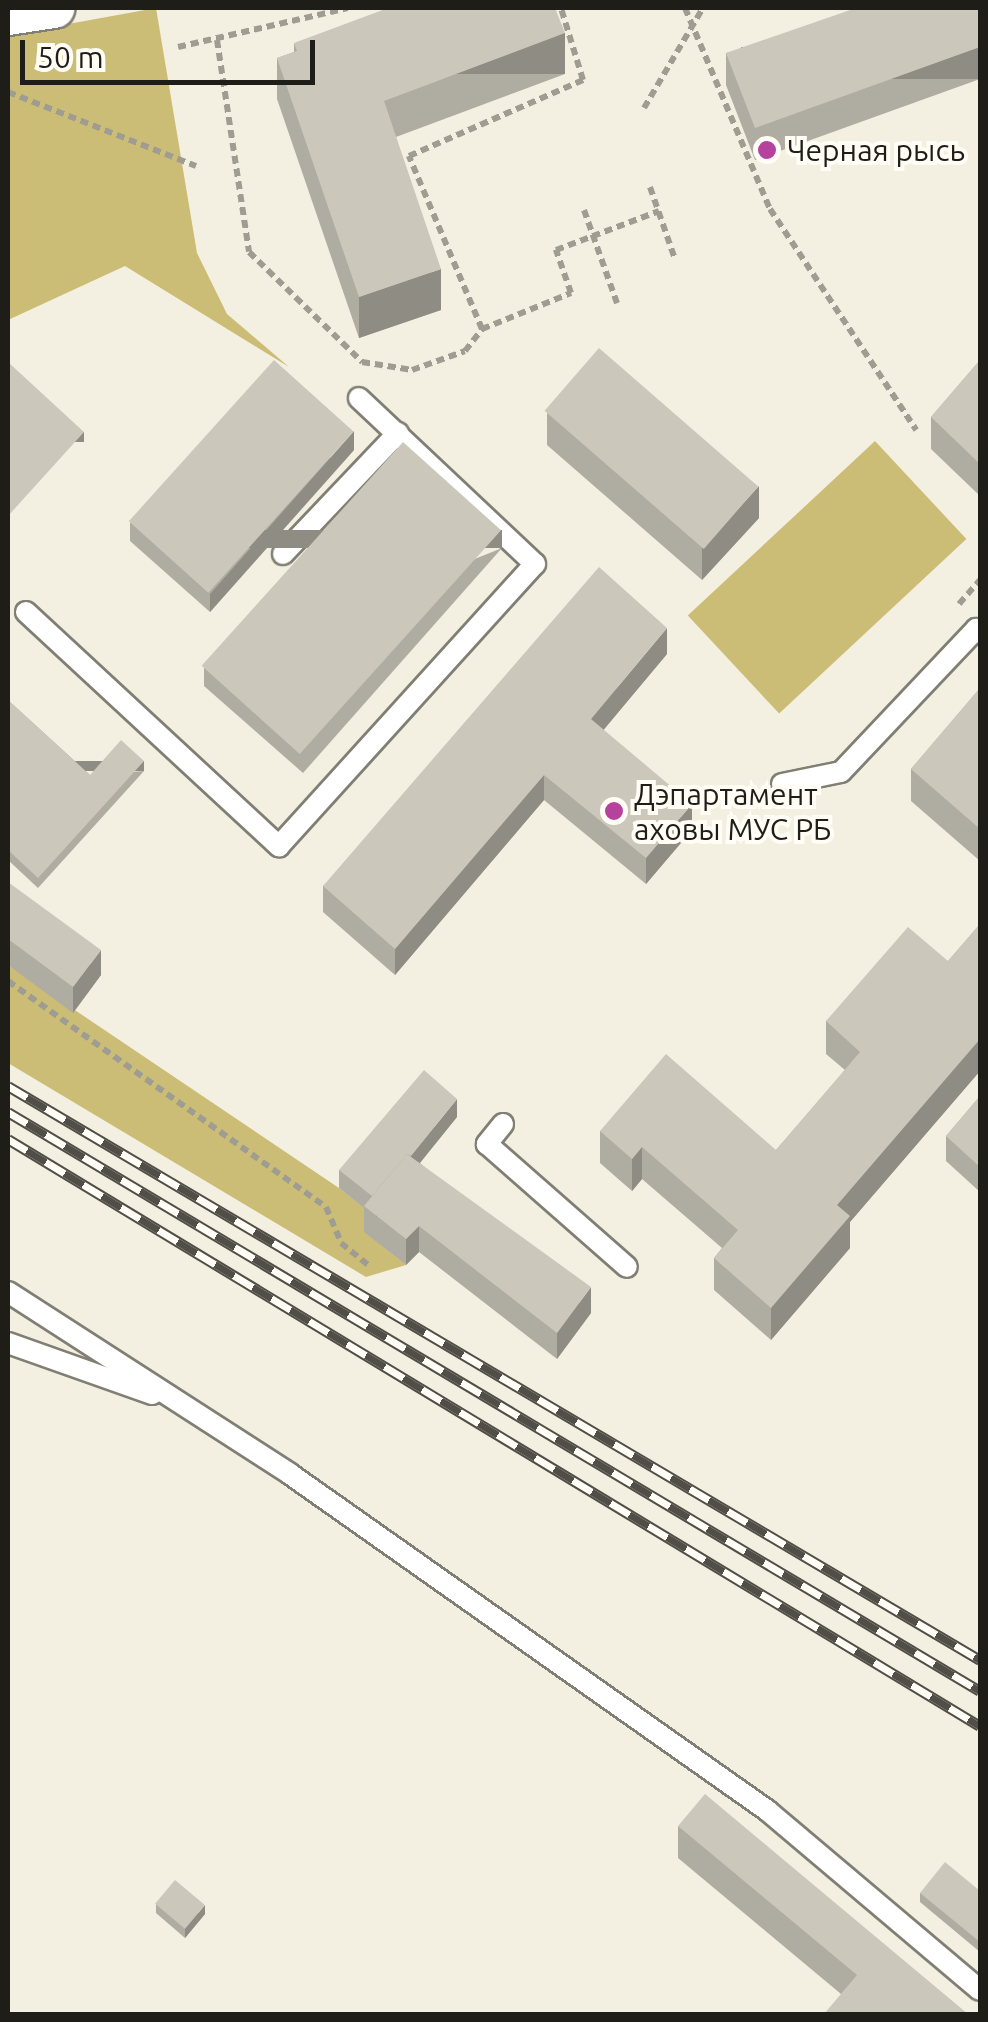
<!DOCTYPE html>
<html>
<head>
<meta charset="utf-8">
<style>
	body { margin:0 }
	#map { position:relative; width:988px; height:2022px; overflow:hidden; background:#f3f0e2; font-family:Ubuntu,sans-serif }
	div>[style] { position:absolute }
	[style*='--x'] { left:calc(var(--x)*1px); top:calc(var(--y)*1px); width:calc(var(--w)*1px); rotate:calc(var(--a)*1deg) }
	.green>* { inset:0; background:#ccbd76; transform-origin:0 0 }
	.path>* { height:6px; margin-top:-3px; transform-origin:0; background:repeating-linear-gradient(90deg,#9f9c92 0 8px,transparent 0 13px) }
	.roads { filter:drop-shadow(2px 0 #817f73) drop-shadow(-2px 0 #817f73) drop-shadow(0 2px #817f73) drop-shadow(0 -2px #817f73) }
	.service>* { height:20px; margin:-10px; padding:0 10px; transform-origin:10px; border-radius:10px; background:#fff }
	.minor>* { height:40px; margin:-20px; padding:0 20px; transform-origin:20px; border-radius:20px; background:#fff }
	.rail>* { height:11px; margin-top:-5.5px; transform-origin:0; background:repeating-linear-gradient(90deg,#fffdf5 0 22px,#504e47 0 44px); box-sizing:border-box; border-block:2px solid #504e47 }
	.wall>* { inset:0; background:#afaca1 }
	.shaded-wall>* { inset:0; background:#8e8c83; transform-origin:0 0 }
	.building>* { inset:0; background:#cbc8bb; transform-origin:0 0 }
	.dots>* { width:28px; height:28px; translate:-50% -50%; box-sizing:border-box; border:5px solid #fffdf5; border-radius:50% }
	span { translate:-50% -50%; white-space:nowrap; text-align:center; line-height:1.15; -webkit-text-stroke:8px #fffdf5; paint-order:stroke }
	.poi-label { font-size:30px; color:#1e1d18 }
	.left { translate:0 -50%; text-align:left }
	.frame { position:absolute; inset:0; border:10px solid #1e1d18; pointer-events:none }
	.scale { position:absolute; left:20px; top:40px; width:295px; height:45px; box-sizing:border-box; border:5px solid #1e1d18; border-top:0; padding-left:12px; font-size:30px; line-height:35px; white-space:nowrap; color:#1e1d18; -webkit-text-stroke:8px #fffdf5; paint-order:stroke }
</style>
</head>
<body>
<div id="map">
	<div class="green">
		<i style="clip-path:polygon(156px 8px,197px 253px,227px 314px,289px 367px,125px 266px,8px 320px,8px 35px)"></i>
		<i style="left:875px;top:441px;width:134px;height:256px;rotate:47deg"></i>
		<i style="clip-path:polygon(8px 965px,339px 1188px,376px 1217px,365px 1232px,406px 1265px,366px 1277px,8px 1063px)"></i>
	</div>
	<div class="path">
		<i style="--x:685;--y:8;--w:218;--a:67.1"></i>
		<i style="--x:770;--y:209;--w:265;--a:56.5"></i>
		<i style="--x:217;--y:40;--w:214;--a:81.4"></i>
		<i style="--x:249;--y:252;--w:158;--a:44.2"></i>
		<i style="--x:362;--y:362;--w:51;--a:9.1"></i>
		<i style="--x:412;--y:370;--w:56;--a:-19.7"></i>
		<i style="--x:465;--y:351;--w:28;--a:-52"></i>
		<i style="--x:482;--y:329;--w:188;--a:-112.9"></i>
		<i style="--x:409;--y:156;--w:190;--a:-23.6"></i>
		<i style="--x:583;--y:80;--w:75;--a:-107"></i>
		<i style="--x:178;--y:47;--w:174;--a:-12.9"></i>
		<i style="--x:8;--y:92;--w:202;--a:21.5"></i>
		<i style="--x:644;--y:108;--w:116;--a:-59.5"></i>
		<i style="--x:650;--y:187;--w:76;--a:70.9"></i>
		<i style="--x:584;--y:210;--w:99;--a:70.5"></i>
		<i style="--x:482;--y:329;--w:96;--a:-22"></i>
		<i style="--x:571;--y:293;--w:46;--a:-109.2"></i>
		<i style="--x:556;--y:250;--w:110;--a:-20.7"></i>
		<i style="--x:959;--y:604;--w:32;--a:-49"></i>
		<i style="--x:8;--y:981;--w:390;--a:35.4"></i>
		<i style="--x:326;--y:1207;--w:39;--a:67"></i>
		<i style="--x:341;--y:1243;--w:38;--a:39"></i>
	</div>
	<div class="roads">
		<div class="service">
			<i style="--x:283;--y:554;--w:167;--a:-46.5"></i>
			<i style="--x:26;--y:612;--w:345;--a:42.8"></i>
			<i style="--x:279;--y:846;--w:381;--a:-47.8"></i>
			<i style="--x:535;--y:564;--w:242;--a:-136.7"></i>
			<i style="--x:782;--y:784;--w:60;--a:-11.5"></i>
			<i style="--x:841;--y:772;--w:197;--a:-46.6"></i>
			<i style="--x:976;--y:629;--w:6;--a:45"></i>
			<i style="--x:503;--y:1124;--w:26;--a:129"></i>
			<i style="--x:487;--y:1144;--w:186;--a:41.3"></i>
			<i style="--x:8;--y:1292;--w:336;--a:32.8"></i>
			<i style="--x:290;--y:1474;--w:585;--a:35.18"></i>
			<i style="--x:768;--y:1811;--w:277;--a:40.2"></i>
			<i style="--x:8;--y:1343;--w:153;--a:19.5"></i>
		</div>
		<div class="minor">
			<i style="--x:8;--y:15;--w:47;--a:-8.7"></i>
		</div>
	</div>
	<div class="rail">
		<i style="--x:8;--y:1086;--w:1129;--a:30.56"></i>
		<i style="--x:8;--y:1112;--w:1131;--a:30.78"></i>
		<i style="--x:8;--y:1139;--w:1135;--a:31.13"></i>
	</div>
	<div class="wall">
		<i style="clip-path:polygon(980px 8px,980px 79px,755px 160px,726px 85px,726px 53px)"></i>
		<i style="clip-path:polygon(294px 43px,565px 74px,396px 137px,441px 310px,359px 338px,277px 99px,277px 58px,294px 52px)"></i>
		<i style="clip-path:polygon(980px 360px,980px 496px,931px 449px,931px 417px)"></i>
		<i style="clip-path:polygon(547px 413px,759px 518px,702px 580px,547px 445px)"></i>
		<i style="clip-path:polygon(354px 450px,210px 612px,130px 541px,130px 523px)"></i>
		<i style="clip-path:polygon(502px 548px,303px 773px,204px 686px,204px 668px)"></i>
		<i style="clip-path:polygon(667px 654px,603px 730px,692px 830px,646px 884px,544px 800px,395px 975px,323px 912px,323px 886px)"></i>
		<i style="clip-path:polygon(980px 688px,980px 861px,911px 801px,911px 769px)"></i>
		<i style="clip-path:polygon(8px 700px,90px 775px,144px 771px,38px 888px,8px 860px)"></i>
		<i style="clip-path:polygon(8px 882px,101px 975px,73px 1013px,8px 965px)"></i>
		<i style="clip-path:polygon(980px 924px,980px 1071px,850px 1222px,850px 1248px,771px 1340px,714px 1290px,714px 1258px,722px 1248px,642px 1179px,632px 1191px,600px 1163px,600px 1131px,776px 1150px,845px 1070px,826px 1054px,826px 1021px,948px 961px)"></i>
		<i style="clip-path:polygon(980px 1096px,980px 1192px,946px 1161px,946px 1136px)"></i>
		<i style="clip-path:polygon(457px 1117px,420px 1163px,591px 1313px,557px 1359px,419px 1252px,406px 1265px,364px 1232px,364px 1208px,339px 1188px,339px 1170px)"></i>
		<i style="clip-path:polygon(678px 1826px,968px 2014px,841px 1994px,678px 1858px)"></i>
		<i style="clip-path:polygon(980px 1891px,980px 1952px,920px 1902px,920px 1893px)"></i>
		<i style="clip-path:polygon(156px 1904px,205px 1914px,185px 1938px,156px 1913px)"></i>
	</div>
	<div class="shaded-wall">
		<i style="left:565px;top:33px;width:41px;height:193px;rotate:90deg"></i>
		<i style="left:980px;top:47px;width:32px;height:239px;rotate:90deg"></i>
		<i style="clip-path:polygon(441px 269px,441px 310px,359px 338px,359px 297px)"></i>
		<i style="clip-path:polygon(354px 431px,354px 450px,210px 612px,210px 594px)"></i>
		<i style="left:84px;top:432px;width:10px;height:113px;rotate:90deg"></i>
		<i style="clip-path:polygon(759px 486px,759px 518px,702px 580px,702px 548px)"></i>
		<i style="left:502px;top:530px;width:18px;height:300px;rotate:90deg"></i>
		<i style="clip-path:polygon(667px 628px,667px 654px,591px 745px,591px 719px)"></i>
		<i style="left:144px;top:761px;width:10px;height:158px;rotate:90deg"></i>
		<i style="clip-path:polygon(544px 775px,544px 800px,395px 975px,395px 949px)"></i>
		<i style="clip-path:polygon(692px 804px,692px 830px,646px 884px,646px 858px)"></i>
		<i style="clip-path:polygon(101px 950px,101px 975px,73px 1013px,73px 987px)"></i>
		<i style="clip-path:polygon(980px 1039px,980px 1071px,850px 1222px,850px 1248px,771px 1340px,771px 1308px,837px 1205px)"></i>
		<i style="clip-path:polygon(457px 1099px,457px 1117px,376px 1217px,376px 1199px)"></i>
		<i style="clip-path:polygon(642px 1147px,642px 1179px,632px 1191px,632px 1159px)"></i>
		<i style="clip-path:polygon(419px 1226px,419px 1252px,406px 1265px,406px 1239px)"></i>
		<i style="clip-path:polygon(591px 1287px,591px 1313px,557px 1359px,557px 1333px)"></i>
		<i style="clip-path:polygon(205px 1905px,205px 1914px,185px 1938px,185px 1929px)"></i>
	</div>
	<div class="building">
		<i style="clip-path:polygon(388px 8px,555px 8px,565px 33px,384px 101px,441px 269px,359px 297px,277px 58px,297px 51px,294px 43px)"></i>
		<i style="clip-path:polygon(856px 8px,980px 8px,980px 47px,755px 128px,726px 53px)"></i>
		<i style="left:599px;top:348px;width:211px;height:83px;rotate:41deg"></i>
		<i style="left:274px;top:360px;width:107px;height:217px;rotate:42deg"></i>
		<i style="clip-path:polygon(980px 360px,980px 464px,931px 417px)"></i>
		<i style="clip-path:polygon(8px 362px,84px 432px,8px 516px)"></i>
		<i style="left:403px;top:442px;width:132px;height:301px;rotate:42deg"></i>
		<i style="clip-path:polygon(599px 567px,667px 628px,591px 719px,692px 804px,646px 858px,544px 775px,395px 949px,323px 886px)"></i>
		<i style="clip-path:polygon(980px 688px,980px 829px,911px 769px)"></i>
		<i style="clip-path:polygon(8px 700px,90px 775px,121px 740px,144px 761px,38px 878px,8px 850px)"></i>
		<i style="clip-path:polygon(8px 882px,101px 950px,73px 987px,8px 939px)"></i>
		<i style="clip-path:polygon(980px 924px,980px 1039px,837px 1205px,850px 1216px,771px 1308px,714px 1258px,738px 1230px,642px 1147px,632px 1159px,600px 1131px,666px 1054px,776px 1150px,860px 1052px,826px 1021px,908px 927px,948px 961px)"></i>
		<i style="clip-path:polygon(424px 1070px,457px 1099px,411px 1156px,407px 1154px,372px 1196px,339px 1170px)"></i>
		<i style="clip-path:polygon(980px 1096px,980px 1167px,946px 1136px)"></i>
		<i style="clip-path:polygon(407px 1154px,591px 1287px,557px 1333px,419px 1226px,406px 1239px,364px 1206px)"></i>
		<i style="clip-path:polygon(705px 1794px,968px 2014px,824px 2014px,857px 1975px,678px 1826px)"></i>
		<i style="clip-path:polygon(945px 1862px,980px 1891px,980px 1942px,920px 1893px)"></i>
		<i style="left:175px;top:1880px;width:39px;height:31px;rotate:40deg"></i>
	</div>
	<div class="dots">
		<i style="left:767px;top:150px;background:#b5429d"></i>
		<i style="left:614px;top:811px;background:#b5429d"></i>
	</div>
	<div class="poi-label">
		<span class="left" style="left:787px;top:150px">Черная рысь</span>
		<span class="left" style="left:634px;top:811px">Дэпартамент<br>аховы МУС РБ</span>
	</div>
	<div class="frame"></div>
	<div class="scale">50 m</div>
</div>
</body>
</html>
